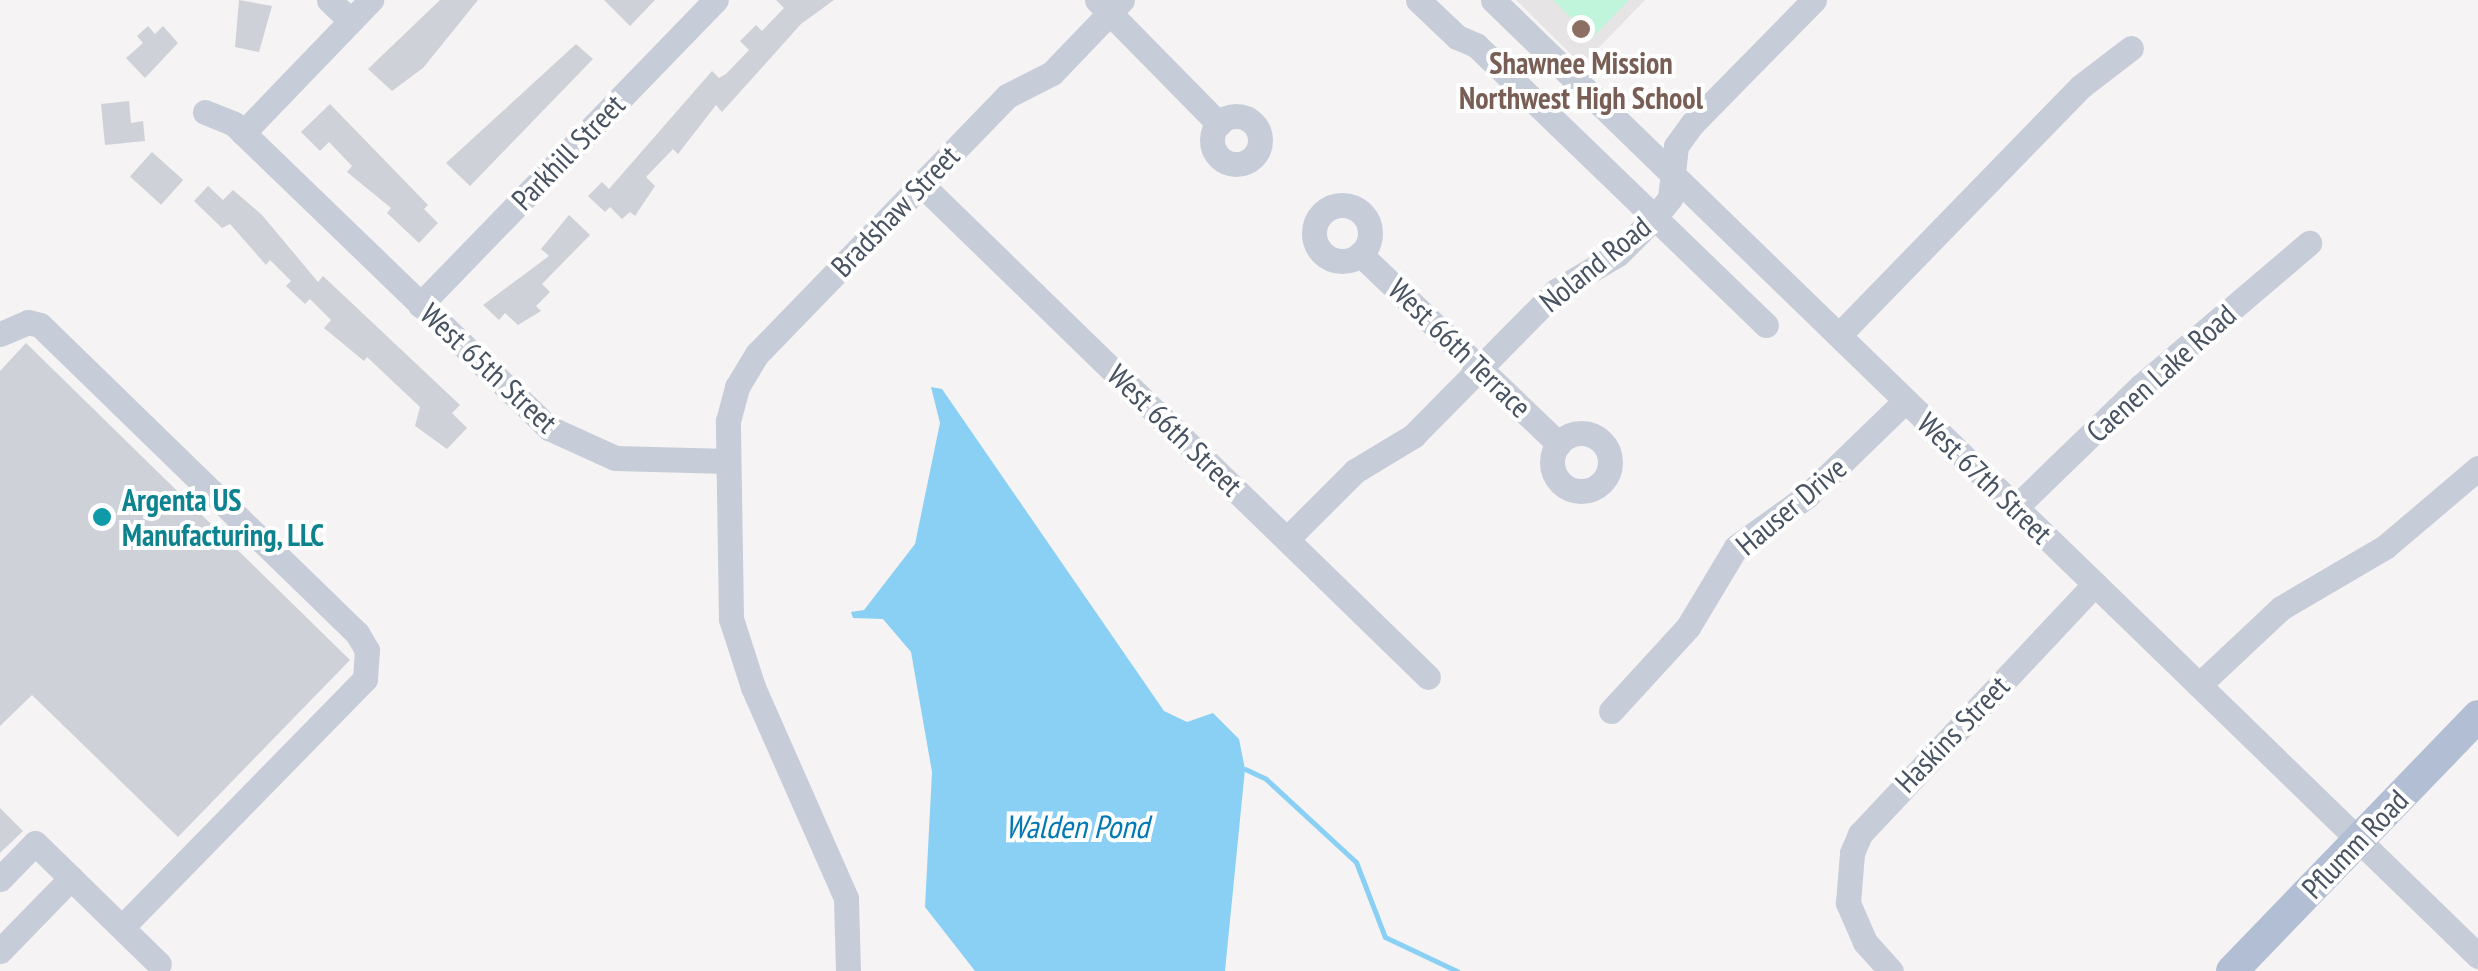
<!DOCTYPE html>
<html>
<head>
<meta charset="utf-8">
<style>
	body { margin:0 }
	#map { position:relative; width:2478px; height:971px; overflow:hidden; background:#f5f3f3; font-family:"PT Sans Narrow",sans-serif }
	div>[style] { position:absolute }
	[style*='--x'] { left:calc(var(--x)*1px); top:calc(var(--y)*1px); width:calc(var(--w)*1px); rotate:calc(var(--a)*1deg) }
	.education>* { inset:0; background:#e6e4e5 }
	.green>* { inset:0; background:#c0f4db }
	.water>* { inset:0; background:#8ad0f4 }
	.stream>* { height:5px; margin:-2.5px; padding:0 2.5px; transform-origin:2.5px; border-radius:2.5px; background:#8ad0f4 }
	.building>* { inset:0; background:#cfd1d8; transform-origin:0 0 }
	.minor>* { height:25px; margin:-12.5px; padding:0 12.5px; transform-origin:12.5px; border-radius:12.5px; background:#c6cdd8 }
	.minor>.ring { margin:-12.5px; padding:0; box-sizing:content-box; background:none; border:25px solid #c6cdd8; border-radius:50% }
	.major>* { height:32px; margin:-16px; padding:0 16px; transform-origin:16px; border-radius:16px; background:#b1bed3 }
	.dots>* { width:28px; height:28px; translate:-50% -50%; box-sizing:border-box; border:5px solid #fff; border-radius:50% }
	span { translate:-50% -50%; white-space:nowrap; text-align:center; line-height:1.15; -webkit-text-stroke:8px #fff; paint-order:stroke }
	.education-label { font-size:30px; color:#785e54; font-weight:700 }
	.street-label { font-size:30px; color:#485362 }
	.culture-label { font-size:30px; color:#0d838f; font-weight:700 }
	.left { translate:0 -50%; text-align:left }
	.water-label { font-size:32px; color:#0279b4; font-style:italic }
</style>
</head>
<body>
<div id="map">
	<div class="education">
		<i style="clip-path:polygon(1516px 0,1645px 0,1582px 65px)"></i>
	</div>
	<div class="green">
		<i style="clip-path:polygon(1553px 0,1629px 0,1592px 38px)"></i>
	</div>
	<div class="water">
		<i style="clip-path:polygon(931px 387px,942px 389px,1164px 711px,1187px 722px,1213px 713px,1239px 739px,1245px 769px,1225px 971px,975px 971px,925px 907px,932px 772px,911px 652px,883px 619px,853px 618px,851px 612px,864px 610px,915px 544px,940px 423px)"></i>
	</div>
	<div class="stream">
		<i style="--x:1245;--y:769;--w:23;--a:25"></i>
		<i style="--x:1266;--y:779;--w:122;--a:42.7"></i>
		<i style="--x:1356;--y:862;--w:80;--a:68.9"></i>
		<i style="--x:1385;--y:937;--w:80;--a:25.3"></i>
	</div>
	<div class="building">
		<i style="clip-path:polygon(239px 0,272px 6px,259px 52px,235px 47px)"></i>
		<i style="clip-path:polygon(440px 0,478px 0,423px 68px,392px 91px,368px 69px)"></i>
		<i style="clip-path:polygon(604px 0,655px 0,630px 26px)"></i>
		<i style="clip-path:polygon(776px 0,834px 0,801px 24px,722px 112px,716px 105px,678px 154px,673px 149px,646px 177px,655px 186px,635px 216px,630px 212px,622px 219px,610px 207px,605px 212px,588px 196px,602px 182px,609px 189px,712px 71px,719px 78px,726px 74px,749px 50px,740px 41px,756px 25px,762px 31px,784px 8px)"></i>
		<i style="clip-path:polygon(148px 26px,155px 34px,163px 26px,178px 43px,145px 78px,126px 58px,143px 43px,137px 36px)"></i>
		<i style="clip-path:polygon(576px 44px,593px 59px,470px 186px,446px 163px)"></i>
		<i style="clip-path:polygon(129px 101px,131px 123px,143px 121px,145px 141px,105px 145px,101px 104px)"></i>
		<i style="clip-path:polygon(330px 104px,428px 205px,424px 209px,438px 223px,419px 243px,387px 213px,391px 208px,347px 172px,352px 166px,329px 142px,320px 151px,301px 132px)"></i>
		<i style="left:152px;top:152px;width:42px;height:33px;rotate:42deg"></i>
		<i style="clip-path:polygon(208px 186px,223px 200px,233px 190px,262px 215px,318px 282px,323px 276px,460px 405px,452px 413px,467px 428px,447px 449px,415px 426px,420px 407px,367px 357px,364px 361px,324px 328px,331px 320px,310px 299px,305px 304px,286px 286px,291px 281px,270px 260px,266px 265px,230px 224px,222px 228px,194px 201px)"></i>
		<i style="clip-path:polygon(569px 215px,590px 235px,542px 284px,550px 292px,536px 306px,541px 311px,518px 325px,505px 313px,499px 320px,483px 305px,549px 256px,541px 249px)"></i>
		<i style="clip-path:polygon(26px 343px,350px 660px,178px 837px,32px 695px,0 726px,0 371px)"></i>
		<i style="clip-path:polygon(0 808px,23px 831px,0 853px)"></i>
	</div>
	<div class="minor">
		<i style="--x:329;--y:0;--w:30;--a:44"></i>
		<i style="--x:1097;--y:0;--w:174;--a:45.5"></i>
		<i style="--x:1418;--y:0;--w:54;--a:43.5"></i>
		<i style="--x:1457;--y:37;--w:21;--a:23"></i>
		<i style="--x:1476;--y:45;--w:403;--a:44"></i>
		<i style="--x:1493;--y:0;--w:1373;--a:44.14"></i>
		<i style="--x:205;--y:112;--w:31;--a:22"></i>
		<i style="--x:234;--y:124;--w:438;--a:44"></i>
		<i style="--x:549;--y:428;--w:72;--a:24.4"></i>
		<i style="--x:615;--y:458;--w:113;--a:1.5"></i>
		<i class="ring" style="left:1212px;top:116px;width:23px;height:23px"></i>
		<i style="--x:243;--y:133;--w:185;--a:-46.1"></i>
		<i style="--x:921;--y:184;--w:707;--a:44.2"></i>
		<i class="ring" style="left:1314px;top:205px;width:31px;height:31px"></i>
		<i style="--x:1360;--y:254;--w:275;--a:43.7"></i>
		<i style="--x:420;--y:305;--w:425;--a:-45.9"></i>
		<i style="--x:0;--y:334;--w:30;--a:-23"></i>
		<i style="--x:28;--y:322;--w:12;--a:14"></i>
		<i style="--x:40;--y:325;--w:442;--a:44.2"></i>
		<i style="--x:357;--y:633;--w:20;--a:60"></i>
		<i style="--x:367;--y:650;--w:29;--a:94"></i>
		<i style="--x:365;--y:679;--w:347;--a:134.4"></i>
		<i style="--x:1839;--y:335;--w:346;--a:-45.8"></i>
		<i style="--x:2080;--y:87;--w:64;--a:-37.4"></i>
		<i class="ring" style="left:1552px;top:433px;width:33px;height:33px"></i>
		<i style="--x:2016;--y:507;--w:174;--a:-44.1"></i>
		<i style="--x:2141;--y:386;--w:221;--a:-40.4"></i>
		<i style="--x:1288;--y:538;--w:95;--a:-45"></i>
		<i style="--x:1355;--y:471;--w:68;--a:-31.1"></i>
		<i style="--x:1413;--y:436;--w:204;--a:-45.4"></i>
		<i style="--x:1556;--y:291;--w:72;--a:-30.8"></i>
		<i style="--x:1618;--y:254;--w:51;--a:-45"></i>
		<i style="--x:1654;--y:218;--w:26;--a:-51"></i>
		<i style="--x:1670;--y:198;--w:52;--a:-83.4"></i>
		<i style="--x:1676;--y:146;--w:27;--a:-54"></i>
		<i style="--x:1692;--y:124;--w:174;--a:-45.5"></i>
		<i style="--x:2199;--y:685;--w:112;--a:-43.2"></i>
		<i style="--x:2281;--y:608;--w:121;--a:-30.4"></i>
		<i style="--x:2385;--y:547;--w:122;--a:-40.3"></i>
		<i style="--x:1611;--y:711;--w:114;--a:-47.5"></i>
		<i style="--x:1688;--y:627;--w:93;--a:-59"></i>
		<i style="--x:1736;--y:547;--w:87;--a:-35.7"></i>
		<i style="--x:1807;--y:496;--w:136;--a:-44.1"></i>
		<i style="--x:0;--y:879;--w:50;--a:-45.8"></i>
		<i style="--x:35;--y:843;--w:173;--a:44.3"></i>
		<i style="--x:0;--y:951;--w:102;--a:-45.8"></i>
		<i style="--x:848;--y:971;--w:73;--a:-91.6"></i>
		<i style="--x:846;--y:898;--w:231;--a:-113.8"></i>
		<i style="--x:753;--y:687;--w:71;--a:-107.9"></i>
		<i style="--x:731;--y:619;--w:198;--a:-90.9"></i>
		<i style="--x:728;--y:421;--w:35;--a:-75"></i>
		<i style="--x:737;--y:387;--w:39;--a:-59"></i>
		<i style="--x:757;--y:354;--w:359;--a:-45.9"></i>
		<i style="--x:1007;--y:96;--w:51;--a:-27.1"></i>
		<i style="--x:1052;--y:73;--w:101;--a:-46.2"></i>
		<i style="--x:1891;--y:971;--w:39;--a:-132"></i>
		<i style="--x:1865;--y:942;--w:43;--a:-113.6"></i>
		<i style="--x:1848;--y:903;--w:50;--a:-85.4"></i>
		<i style="--x:1852;--y:853;--w:21;--a:-67"></i>
		<i style="--x:1860;--y:834;--w:343;--a:-46.8"></i>
	</div>
	<div class="major">
		<i style="--x:2232;--y:971;--w:354;--a:-46"></i>
	</div>
	<div class="dots">
		<i style="left:1581px;top:29px;background:#8d6e63"></i>
		<i style="left:102px;top:517px;background:#0f9aa8"></i>
	</div>
	<div class="education-label">
		<span style="left:1581px;top:80px">Shawnee Mission<br>Northwest High School</span>
	</div>
	<div class="street-label">
		<span style="left:568px;top:152px;rotate:-46deg">Parkhill Street</span>
		<span style="left:895px;top:211px;rotate:-46deg">Bradshaw Street</span>
		<span style="left:1595px;top:264px;rotate:-39deg">Noland Road</span>
		<span style="left:1460px;top:348px;rotate:44deg">West 66th Terrace</span>
		<span style="left:489px;top:368px;rotate:43deg">West 65th Street</span>
		<span style="left:2161px;top:373px;rotate:-42deg">Caenen Lake Road</span>
		<span style="left:1175px;top:430px;rotate:44deg">West 66th Street</span>
		<span style="left:1985px;top:478px;rotate:44deg">West 67th Street</span>
		<span style="left:1791px;top:506px;rotate:-40deg">Hauser Drive</span>
		<span style="left:1952px;top:734px;rotate:-46deg">Haskins Street</span>
		<span style="left:2355px;top:844px;rotate:-46deg">Pflumm Road</span>
	</div>
	<div class="culture-label">
		<span class="left" style="left:122px;top:517px">Argenta US<br>Manufacturing, LLC</span>
	</div>
	<div class="water-label">
		<span style="left:1077px;top:826px">Walden Pond</span>
	</div>
</div>
</body>
</html>
